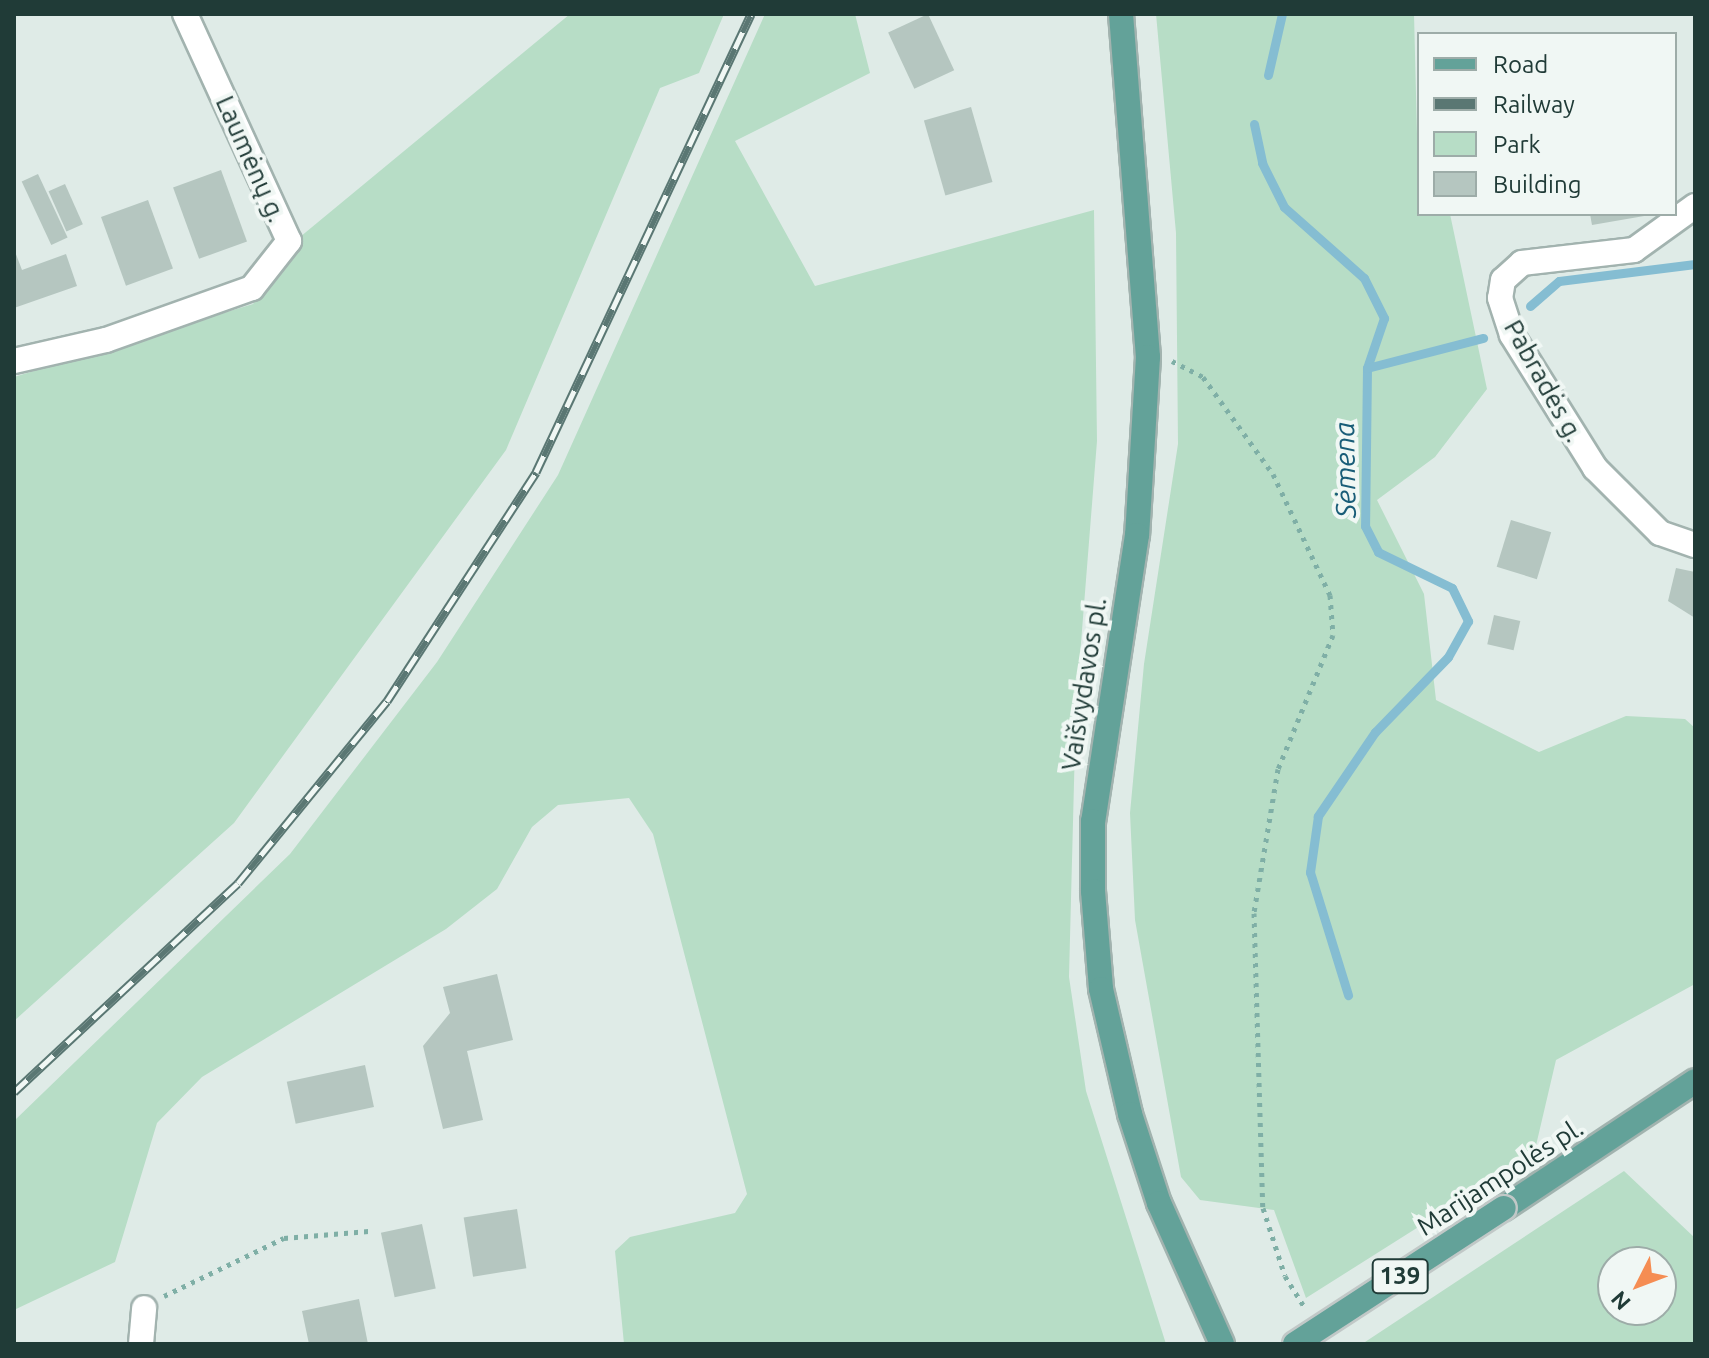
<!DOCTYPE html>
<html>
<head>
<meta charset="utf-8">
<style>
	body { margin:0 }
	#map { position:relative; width:1709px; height:1358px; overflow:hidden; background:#dfebe7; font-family:Ubuntu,sans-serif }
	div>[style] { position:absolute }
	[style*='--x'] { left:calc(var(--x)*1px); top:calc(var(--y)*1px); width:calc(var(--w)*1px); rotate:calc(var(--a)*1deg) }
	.green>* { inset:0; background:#b7ddc6 }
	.stream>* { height:9px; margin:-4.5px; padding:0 4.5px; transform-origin:4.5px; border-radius:4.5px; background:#85bdd2 }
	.building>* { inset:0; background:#b5c6c0; transform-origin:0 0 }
	.path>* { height:5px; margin-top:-2.5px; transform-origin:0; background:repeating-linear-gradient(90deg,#7fafa6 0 4px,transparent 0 10px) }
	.roads { filter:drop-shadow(2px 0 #a2b3af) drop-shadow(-2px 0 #a2b3af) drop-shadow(0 2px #a2b3af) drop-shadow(0 -2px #a2b3af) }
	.minor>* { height:24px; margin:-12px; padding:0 12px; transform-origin:12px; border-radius:12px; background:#fff }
	.major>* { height:24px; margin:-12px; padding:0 12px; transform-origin:12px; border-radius:12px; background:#63a299 }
	.rail>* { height:9px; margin-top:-4.5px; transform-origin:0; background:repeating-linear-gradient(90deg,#f0f7f4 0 18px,#5a7773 0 36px); box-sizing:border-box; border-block:2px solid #5a7773 }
	.bridges { filter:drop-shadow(2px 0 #c1c8c7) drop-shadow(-2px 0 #c1c8c7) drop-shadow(0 2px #c1c8c7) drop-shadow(0 -2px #c1c8c7) }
	.major-bridge>* { height:24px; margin:-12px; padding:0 12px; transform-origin:12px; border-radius:12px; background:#63a299 }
	span { translate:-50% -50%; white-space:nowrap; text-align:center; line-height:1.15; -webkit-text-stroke:8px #f0f7f4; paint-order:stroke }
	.shield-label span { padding:2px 6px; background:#f0f7f4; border:2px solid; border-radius:6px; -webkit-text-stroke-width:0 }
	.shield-label { font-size:24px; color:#203b37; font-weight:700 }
	.street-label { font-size:26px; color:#203b37 }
	.water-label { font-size:28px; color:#195d78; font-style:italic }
	.frame { position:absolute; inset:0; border:16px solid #203b37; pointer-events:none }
	.legend { position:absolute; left:1417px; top:32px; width:260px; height:184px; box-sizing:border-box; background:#f0f7f4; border:2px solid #9daca8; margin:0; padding:10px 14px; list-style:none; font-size:24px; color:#203b37 }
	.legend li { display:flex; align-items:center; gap:16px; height:40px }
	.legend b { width:40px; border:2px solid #9daca8 }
	.north { position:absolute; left:1597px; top:1246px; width:80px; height:80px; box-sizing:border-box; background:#f0f7f4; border:2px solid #9daca8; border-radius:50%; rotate:228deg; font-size:22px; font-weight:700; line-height:32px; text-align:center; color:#203b37 }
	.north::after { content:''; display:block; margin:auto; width:28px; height:36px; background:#f58d53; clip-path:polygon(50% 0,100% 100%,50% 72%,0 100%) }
</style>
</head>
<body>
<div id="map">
	<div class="green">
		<i style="clip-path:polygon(570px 14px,724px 14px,699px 73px,660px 88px,506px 450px,234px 823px,14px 1021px,14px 377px,253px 304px,300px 237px)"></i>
		<i style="clip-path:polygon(765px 14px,855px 14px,870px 73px,735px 141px,815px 286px,1094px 210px,1097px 441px,1076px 706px,1069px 977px,1086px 1091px,1166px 1344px,624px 1344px,615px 1251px,630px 1237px,735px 1213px,747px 1194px,653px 834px,629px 798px,558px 805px,532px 827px,497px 889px,446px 929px,202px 1077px,157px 1123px,115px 1262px,14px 1310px,14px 1121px,290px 854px,437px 662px,558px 475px)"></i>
		<i style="clip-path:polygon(1156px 14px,1414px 14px,1419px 214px,1450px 214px,1487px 389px,1435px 457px,1377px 500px,1424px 594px,1436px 700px,1539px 752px,1626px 716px,1685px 719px,1695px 728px,1695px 984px,1556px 1060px,1534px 1154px,1306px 1298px,1274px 1210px,1200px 1200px,1181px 1177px,1135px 920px,1130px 813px,1144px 664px,1178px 444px,1176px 233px)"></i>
		<i style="clip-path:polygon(evenodd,1624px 1171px,1695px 1238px,1695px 1344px,1362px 1344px,1624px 1171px,1661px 1262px,1661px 1310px,1613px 1310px,1613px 1262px,1661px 1262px)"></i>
	</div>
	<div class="stream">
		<i style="--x:1268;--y:75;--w:63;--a:-77.1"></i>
		<i style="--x:1254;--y:124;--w:40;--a:78"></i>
		<i style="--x:1262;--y:163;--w:49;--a:63.4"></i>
		<i style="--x:1284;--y:207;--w:107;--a:41.6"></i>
		<i style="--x:1364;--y:278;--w:45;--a:63.4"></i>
		<i style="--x:1384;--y:318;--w:53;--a:108.8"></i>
		<i style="--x:1367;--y:368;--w:158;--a:90.7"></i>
		<i style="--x:1365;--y:526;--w:29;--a:63"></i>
		<i style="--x:1378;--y:552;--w:82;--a:25.9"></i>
		<i style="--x:1452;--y:588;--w:37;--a:64"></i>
		<i style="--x:1468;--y:621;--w:41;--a:119.1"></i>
		<i style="--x:1448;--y:657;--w:105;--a:134.2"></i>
		<i style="--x:1375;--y:732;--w:102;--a:124.2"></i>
		<i style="--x:1318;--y:816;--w:57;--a:98.1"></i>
		<i style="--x:1310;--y:872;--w:129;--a:72.8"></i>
		<i style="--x:1530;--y:306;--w:38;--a:-41"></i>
		<i style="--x:1559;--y:281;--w:137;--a:-7.1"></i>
		<i style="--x:1367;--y:368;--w:120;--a:-14.5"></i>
	</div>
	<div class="building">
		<i style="left:928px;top:14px;width:62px;height:44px;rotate:65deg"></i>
		<i style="left:971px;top:107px;width:78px;height:49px;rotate:74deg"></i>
		<i style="left:221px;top:170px;width:76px;height:51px;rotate:70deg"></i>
		<i style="left:38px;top:174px;width:70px;height:18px;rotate:65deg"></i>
		<i style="left:65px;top:184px;width:44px;height:18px;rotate:66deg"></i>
		<i style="left:148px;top:200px;width:73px;height:50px;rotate:70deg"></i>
		<i style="clip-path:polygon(1590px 214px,1650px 214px,1650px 215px,1592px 225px)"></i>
		<i style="clip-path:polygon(14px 249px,22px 270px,66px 254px,77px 286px,14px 308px)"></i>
		<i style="left:1511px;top:520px;width:42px;height:49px;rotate:17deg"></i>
		<i style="clip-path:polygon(1676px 568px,1695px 572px,1695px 618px,1668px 601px)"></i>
		<i style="left:1494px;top:615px;width:27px;height:30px;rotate:13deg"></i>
		<i style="clip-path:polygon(497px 974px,513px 1040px,467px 1051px,483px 1120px,443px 1129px,423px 1046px,450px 1013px,443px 987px)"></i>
		<i style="left:365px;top:1065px;width:43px;height:80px;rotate:78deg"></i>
		<i style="left:517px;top:1209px;width:60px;height:54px;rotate:81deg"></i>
		<i style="left:422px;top:1224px;width:66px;height:42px;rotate:78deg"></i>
		<i style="clip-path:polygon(359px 1299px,368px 1344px,309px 1344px,302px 1311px)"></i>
	</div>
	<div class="path">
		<i style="--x:1172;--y:361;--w:35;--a:27"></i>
		<i style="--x:1203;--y:377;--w:120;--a:54.2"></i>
		<i style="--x:1273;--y:474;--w:134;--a:64.8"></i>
		<i style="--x:1330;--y:595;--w:40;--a:85.7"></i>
		<i style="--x:1333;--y:635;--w:145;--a:112.3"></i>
		<i style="--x:1278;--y:769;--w:146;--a:99.5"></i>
		<i style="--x:1254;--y:913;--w:295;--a:88.3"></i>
		<i style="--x:1263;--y:1208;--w:71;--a:72.1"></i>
		<i style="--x:1285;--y:1276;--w:36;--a:58"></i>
		<i style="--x:164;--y:1296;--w:133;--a:-25.8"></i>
		<i style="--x:284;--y:1238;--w:85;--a:-4.7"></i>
	</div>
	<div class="roads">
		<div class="minor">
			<i style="--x:1695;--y:206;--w:75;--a:144.2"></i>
			<i style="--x:1634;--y:250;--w:113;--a:173.4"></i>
			<i style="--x:1522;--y:263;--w:25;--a:138"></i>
			<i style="--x:1503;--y:280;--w:18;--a:99"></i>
			<i style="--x:1500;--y:298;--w:39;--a:72"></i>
			<i style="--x:1512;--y:335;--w:157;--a:58"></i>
			<i style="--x:1595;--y:468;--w:92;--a:45"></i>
			<i style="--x:1660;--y:533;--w:37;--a:19"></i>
			<i style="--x:14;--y:361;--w:94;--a:-12.9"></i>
			<i style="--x:106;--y:340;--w:155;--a:-19.6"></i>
			<i style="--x:252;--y:288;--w:60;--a:-51.8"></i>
			<i style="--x:289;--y:241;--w:250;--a:-114.6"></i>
			<i style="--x:141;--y:1344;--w:36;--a:-85"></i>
		</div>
		<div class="major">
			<i style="--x:1121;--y:14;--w:344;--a:85.5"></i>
			<i style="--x:1148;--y:357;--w:178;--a:93.5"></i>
			<i style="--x:1137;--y:535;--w:289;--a:98.7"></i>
			<i style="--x:1093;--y:821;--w:70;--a:90"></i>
			<i style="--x:1093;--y:891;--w:98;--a:85.3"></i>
			<i style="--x:1101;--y:989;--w:128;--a:76.9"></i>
			<i style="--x:1130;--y:1114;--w:94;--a:72"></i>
			<i style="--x:1159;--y:1203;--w:154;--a:65.9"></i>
			<i style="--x:1504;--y:1208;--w:229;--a:-33.6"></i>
		</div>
	</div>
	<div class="rail">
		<i style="--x:14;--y:1092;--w:306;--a:-43"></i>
		<i style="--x:238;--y:883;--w:235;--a:-50.7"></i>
		<i style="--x:387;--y:701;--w:273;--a:-56.9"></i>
		<i style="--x:536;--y:472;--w:506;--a:-64.85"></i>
	</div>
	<div class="bridges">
		<div class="major-bridge">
			<i style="--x:1295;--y:1344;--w:249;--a:-33.1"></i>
		</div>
	</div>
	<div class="shield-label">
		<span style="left:1400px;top:1276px">139</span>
	</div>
	<div class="street-label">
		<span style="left:251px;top:159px;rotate:66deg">Laumėnų g.</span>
		<span style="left:1544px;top:381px;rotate:61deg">Pabradės g.</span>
		<span style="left:1084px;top:684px;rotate:-81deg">Vaišvydavos pl.</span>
		<span style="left:1500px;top:1177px;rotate:-33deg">Marijampolės pl.</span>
	</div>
	<div class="water-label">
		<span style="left:1345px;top:470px;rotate:-91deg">Sėmena</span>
	</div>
	<div class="frame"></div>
	<ul class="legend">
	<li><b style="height:10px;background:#63a299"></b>Road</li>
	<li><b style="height:10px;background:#5a7773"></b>Railway</li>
	<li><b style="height:22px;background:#b7ddc6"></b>Park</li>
	<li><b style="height:22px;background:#b5c6c0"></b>Building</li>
	</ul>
	<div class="north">N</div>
</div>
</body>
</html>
